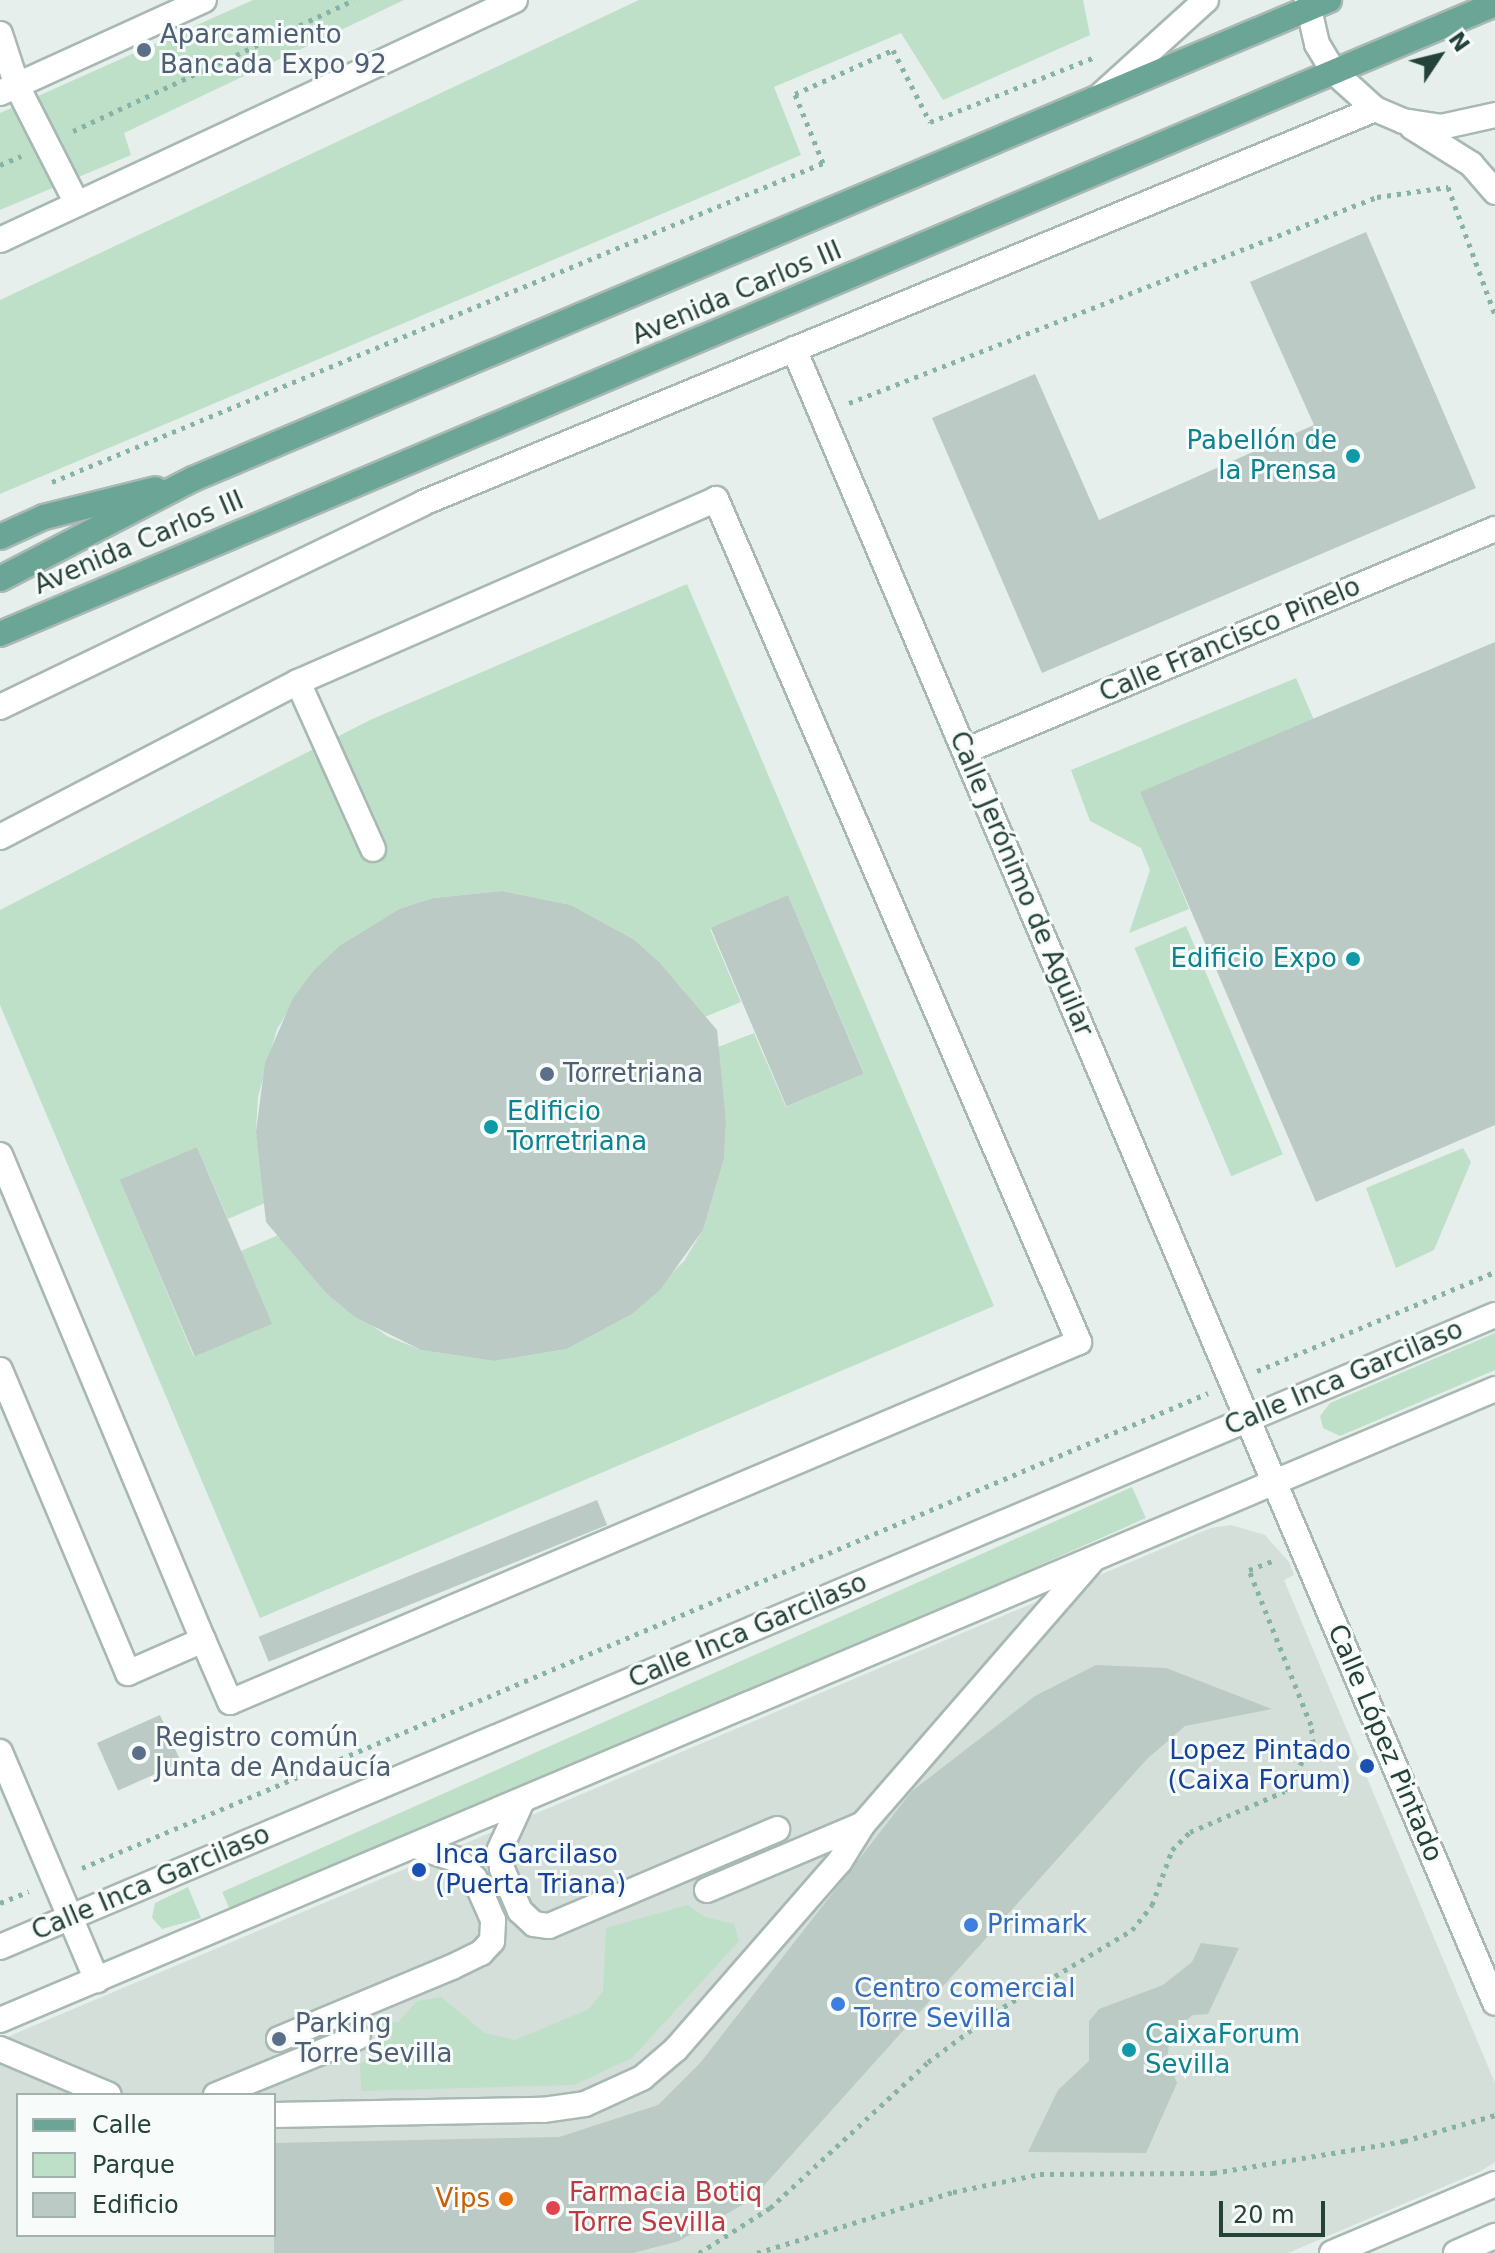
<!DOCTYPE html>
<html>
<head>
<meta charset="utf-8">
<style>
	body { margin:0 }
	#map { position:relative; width:1495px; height:2253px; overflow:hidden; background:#e6efeb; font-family:"DejaVu Sans",sans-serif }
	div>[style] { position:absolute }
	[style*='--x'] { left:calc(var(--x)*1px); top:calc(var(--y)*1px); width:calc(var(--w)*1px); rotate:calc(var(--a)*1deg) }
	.built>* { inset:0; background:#d4dfda }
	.green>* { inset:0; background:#bfe0c8; transform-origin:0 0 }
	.building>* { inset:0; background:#bbcac4; transform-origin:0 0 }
	.path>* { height:5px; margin-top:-2.5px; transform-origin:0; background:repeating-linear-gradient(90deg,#86b3a5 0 4px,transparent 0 10px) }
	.roads { filter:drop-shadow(2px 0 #a8b8b2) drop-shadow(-2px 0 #a8b8b2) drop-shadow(0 2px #a8b8b2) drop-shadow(0 -2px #a8b8b2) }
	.minor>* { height:24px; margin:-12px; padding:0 12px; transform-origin:12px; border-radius:12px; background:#fff }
	.major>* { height:24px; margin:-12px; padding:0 12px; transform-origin:12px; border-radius:12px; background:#6aa596 }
	.dots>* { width:22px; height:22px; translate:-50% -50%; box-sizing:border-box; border:4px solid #f7fbf9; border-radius:50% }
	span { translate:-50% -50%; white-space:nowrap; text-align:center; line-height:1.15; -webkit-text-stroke:6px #f7fbf9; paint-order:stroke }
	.service-label { font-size:26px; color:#4e5e75 }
	.left { translate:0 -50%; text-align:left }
	.street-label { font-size:26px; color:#24423a }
	.culture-label { font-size:26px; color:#0d838f }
	.right { translate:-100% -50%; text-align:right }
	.transit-label { font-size:26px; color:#164399 }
	.shop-label { font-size:26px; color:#366cbe }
	.health-label { font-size:26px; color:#be3a42 }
	.food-label { font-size:26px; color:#c56008 }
	.legend { position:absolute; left:16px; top:2093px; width:260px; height:144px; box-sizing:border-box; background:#f7fbf9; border:2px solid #a3b1ad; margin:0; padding:10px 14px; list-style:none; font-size:24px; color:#24423a }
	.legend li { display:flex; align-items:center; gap:16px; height:40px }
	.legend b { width:40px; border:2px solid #a3b1ad }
	.north { position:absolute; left:1399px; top:16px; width:80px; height:80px; -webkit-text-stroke:6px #f7fbf9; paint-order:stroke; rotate:55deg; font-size:22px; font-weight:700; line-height:32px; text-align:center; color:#24423a }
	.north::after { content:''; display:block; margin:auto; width:28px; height:36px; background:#24423a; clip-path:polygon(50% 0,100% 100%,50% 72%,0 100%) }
	.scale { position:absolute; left:1219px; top:2201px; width:106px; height:36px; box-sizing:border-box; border:4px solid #24423a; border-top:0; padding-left:10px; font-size:24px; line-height:28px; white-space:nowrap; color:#24423a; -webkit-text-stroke:6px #f7fbf9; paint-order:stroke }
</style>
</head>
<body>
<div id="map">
	<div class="built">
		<i style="clip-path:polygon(evenodd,1231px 1525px,1265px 1535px,1289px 1562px,1294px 1575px,1284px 1580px,1495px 2083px,1495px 2162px,1481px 2171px,1288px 2253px,0 2253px,0 2040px,1211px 1528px,1231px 1525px,18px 2095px,274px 2095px,274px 2235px,18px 2235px,18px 2095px)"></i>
	</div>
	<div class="green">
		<i style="clip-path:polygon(253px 0,404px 0,124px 133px,131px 155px,0 210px,0 113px)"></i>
		<i style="clip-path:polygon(639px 0,1083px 0,1090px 35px,943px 100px,901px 33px,774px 87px,801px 155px,0 494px,0 300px)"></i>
		<i style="clip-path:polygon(evenodd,687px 584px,994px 1306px,260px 1618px,0 1005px,0 910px,370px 720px,687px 584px,502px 891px,571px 905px,633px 939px,682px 989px,700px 1019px,741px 1002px,710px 929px,788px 895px,864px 1073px,786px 1107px,754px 1033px,713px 1049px,726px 1122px,724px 1159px,703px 1230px,684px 1261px,632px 1314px,567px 1349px,494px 1361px,421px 1350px,387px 1336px,326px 1293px,283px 1233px,241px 1251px,194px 1357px,120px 1180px,197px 1147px,228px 1219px,270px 1201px,256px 1132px,258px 1097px,277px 1029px,314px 970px,339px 946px,399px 909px,433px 898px,502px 891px)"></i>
		<i style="clip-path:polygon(1296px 678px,1314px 720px,1141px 792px,1189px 909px,1129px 933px,1150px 870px,1141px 848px,1090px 821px,1071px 770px)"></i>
		<i style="left:1186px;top:926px;width:248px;height:56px;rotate:67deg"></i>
		<i style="clip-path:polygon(1463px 1148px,1471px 1162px,1434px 1250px,1396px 1268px,1366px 1188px)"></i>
		<i style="clip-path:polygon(1495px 1333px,1495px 1370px,1340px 1436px,1323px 1428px,1320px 1416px,1330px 1403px)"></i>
		<i style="left:1132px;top:1487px;width:34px;height:996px;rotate:66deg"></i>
		<i style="clip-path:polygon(188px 1887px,201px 1918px,162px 1929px,152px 1918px,155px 1903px)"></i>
		<i style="clip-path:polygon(688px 1905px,705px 1917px,734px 1924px,739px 1941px,632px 2058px,574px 2085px,361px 2091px,360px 2064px,374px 2054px,381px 2022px,398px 2022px,417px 2001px,441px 1997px,485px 2033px,515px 2040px,589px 2009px,603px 1991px,606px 1928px)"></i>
	</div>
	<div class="building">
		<i style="clip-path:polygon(1366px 232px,1476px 488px,1042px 673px,932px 418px,1035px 374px,1099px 520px,1314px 425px,1250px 282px)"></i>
		<i style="clip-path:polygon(1495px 642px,1495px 1125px,1316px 1202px,1140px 792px)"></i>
		<i style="clip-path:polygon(502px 891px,571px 905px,633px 939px,659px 962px,717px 1030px,726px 1122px,724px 1159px,703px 1230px,660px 1290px,632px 1314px,567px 1349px,494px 1361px,421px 1350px,355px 1317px,326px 1293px,266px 1222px,256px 1132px,265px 1063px,293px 998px,314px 970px,339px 946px,399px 909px,433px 898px)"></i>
		<i style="left:788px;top:895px;width:194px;height:84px;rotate:67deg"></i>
		<i style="left:197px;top:1147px;width:192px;height:84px;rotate:67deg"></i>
		<i style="left:597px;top:1500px;width:27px;height:365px;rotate:68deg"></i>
		<i style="clip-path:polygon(1096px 1665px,1166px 1668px,1272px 1709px,1185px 1726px,1147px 1759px,751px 2200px,679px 2241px,633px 2253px,274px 2253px,274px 2143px,559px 2137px,658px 2105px,701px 2062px,912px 1791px,1035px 1696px)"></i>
		<i style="left:160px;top:1715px;width:52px;height:69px;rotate:66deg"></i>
		<i style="clip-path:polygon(1201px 1943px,1239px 1948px,1208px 2014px,1193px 2015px,1171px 2032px,1167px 2059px,1177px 2083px,1146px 2153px,1028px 2152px,1058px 2090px,1089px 2061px,1089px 2021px,1099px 2009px,1163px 1985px,1192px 1962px)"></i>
	</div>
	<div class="path">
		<i style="--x:73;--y:131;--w:310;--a:-25"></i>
		<i style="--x:0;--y:165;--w:23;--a:-23"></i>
		<i style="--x:849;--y:403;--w:567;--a:-21.31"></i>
		<i style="--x:1377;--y:197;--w:72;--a:-8"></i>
		<i style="--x:1448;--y:187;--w:136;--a:69.8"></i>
		<i style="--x:52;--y:482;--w:834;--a:-22.48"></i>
		<i style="--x:823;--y:163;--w:74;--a:-112.1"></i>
		<i style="--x:795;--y:94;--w:107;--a:-24.2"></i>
		<i style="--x:893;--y:50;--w:81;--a:62.8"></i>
		<i style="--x:930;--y:122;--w:177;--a:-21.5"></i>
		<i style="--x:1257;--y:1371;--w:258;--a:-22.6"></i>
		<i style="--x:82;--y:1868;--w:1222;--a:-22.87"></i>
		<i style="--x:0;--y:1903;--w:31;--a:-22"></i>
		<i style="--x:699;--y:2253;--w:84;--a:-32.4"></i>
		<i style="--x:770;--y:2208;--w:215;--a:-42.7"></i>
		<i style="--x:928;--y:2062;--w:84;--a:-36.7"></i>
		<i style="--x:995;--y:2012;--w:160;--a:-30.9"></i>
		<i style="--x:1132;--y:1930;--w:32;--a:-51"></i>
		<i style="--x:1152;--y:1905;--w:59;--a:-70"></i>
		<i style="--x:1172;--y:1850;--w:25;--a:-45"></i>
		<i style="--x:1190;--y:1832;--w:103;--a:-23.3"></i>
		<i style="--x:1285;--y:1791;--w:56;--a:-59.7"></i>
		<i style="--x:1313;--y:1743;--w:18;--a:-96"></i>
		<i style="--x:1311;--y:1725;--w:167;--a:-111.8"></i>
		<i style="--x:1249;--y:1570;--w:28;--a:-21"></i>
		<i style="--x:757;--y:2253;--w:205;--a:-17.3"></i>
		<i style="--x:953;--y:2192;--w:89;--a:-11.7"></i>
		<i style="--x:1040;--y:2174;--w:173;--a:-0.3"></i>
		<i style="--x:1213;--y:2173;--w:194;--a:-9.5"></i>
		<i style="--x:1404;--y:2141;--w:95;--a:-15.9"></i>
	</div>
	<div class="roads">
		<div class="minor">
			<i style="--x:1307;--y:0;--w:45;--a:77.2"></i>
			<i style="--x:1317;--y:44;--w:33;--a:59"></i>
			<i style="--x:1334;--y:72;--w:55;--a:42.1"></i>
			<i style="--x:1375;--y:109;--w:30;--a:23"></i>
			<i style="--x:1403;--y:121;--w:38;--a:9"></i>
			<i style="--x:1441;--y:127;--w:55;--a:-12.5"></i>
			<i style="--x:0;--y:34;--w:55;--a:71.9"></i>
			<i style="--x:17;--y:86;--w:132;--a:63"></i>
			<i style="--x:0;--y:93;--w:224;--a:-24.5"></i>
			<i style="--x:1102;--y:94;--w:140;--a:-42.1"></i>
			<i style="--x:1412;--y:127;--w:70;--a:32.1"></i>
			<i style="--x:1471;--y:164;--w:37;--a:49"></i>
			<i style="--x:0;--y:240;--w:568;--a:-24.99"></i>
			<i style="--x:794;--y:349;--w:1796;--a:67.03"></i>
			<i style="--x:298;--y:682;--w:183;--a:65.8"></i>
			<i style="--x:0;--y:707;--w:470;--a:-25.7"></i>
			<i style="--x:423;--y:503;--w:1030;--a:-22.48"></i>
			<i style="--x:965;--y:751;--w:575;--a:-22.73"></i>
			<i style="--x:0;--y:837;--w:336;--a:-27.5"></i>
			<i style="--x:298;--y:682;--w:456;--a:-23.6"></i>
			<i style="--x:716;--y:499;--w:918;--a:66.7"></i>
			<i style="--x:1079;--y:1342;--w:922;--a:157.02"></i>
			<i style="--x:230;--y:1702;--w:68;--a:-113.5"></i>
			<i style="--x:203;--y:1640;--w:82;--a:156.3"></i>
			<i style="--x:128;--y:1673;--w:329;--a:-112.9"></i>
			<i style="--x:0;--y:1155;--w:526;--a:67.29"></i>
			<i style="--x:0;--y:1752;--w:248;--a:67"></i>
			<i style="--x:522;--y:1801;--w:53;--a:114.6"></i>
			<i style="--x:500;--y:1849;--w:20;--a:84"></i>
			<i style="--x:502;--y:1869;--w:46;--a:66.8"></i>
			<i style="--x:520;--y:1911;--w:19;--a:43"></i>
			<i style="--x:534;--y:1924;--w:15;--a:8"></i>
			<i style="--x:549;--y:1926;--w:248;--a:-23"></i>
			<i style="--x:707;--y:1890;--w:169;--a:-22.9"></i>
			<i style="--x:0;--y:1947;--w:1623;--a:-22.92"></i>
			<i style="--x:0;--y:2020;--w:1623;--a:-22.88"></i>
			<i style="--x:279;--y:2039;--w:187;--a:-22.6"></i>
			<i style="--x:452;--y:1967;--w:32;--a:-26"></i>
			<i style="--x:481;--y:1953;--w:16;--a:-47"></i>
			<i style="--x:492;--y:1941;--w:21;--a:-87"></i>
			<i style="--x:493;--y:1920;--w:45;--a:-113.7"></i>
			<i style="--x:475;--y:1879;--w:25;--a:-132"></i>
			<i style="--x:458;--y:1860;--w:45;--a:-162"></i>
			<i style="--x:0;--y:2049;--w:118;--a:22.9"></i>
			<i style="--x:216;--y:2095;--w:153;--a:-22.2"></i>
			<i style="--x:274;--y:2115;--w:269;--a:-1.1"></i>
			<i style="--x:543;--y:2110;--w:42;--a:-8.1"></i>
			<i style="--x:585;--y:2104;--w:63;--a:-24.5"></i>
			<i style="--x:642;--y:2078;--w:45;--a:-40.5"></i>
			<i style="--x:676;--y:2049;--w:249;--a:-48.9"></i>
			<i style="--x:840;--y:1861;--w:44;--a:-58.1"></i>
			<i style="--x:863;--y:1824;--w:346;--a:-49"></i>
			<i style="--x:1332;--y:2253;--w:177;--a:-22.9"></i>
			<i style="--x:1456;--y:2253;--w:43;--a:-23.6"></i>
		</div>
		<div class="major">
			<i style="--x:0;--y:537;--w:48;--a:-24.4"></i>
			<i style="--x:44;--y:517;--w:115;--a:-14"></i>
			<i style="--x:0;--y:579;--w:217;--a:-27.4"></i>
			<i style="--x:193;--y:479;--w:1233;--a:-22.86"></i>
			<i style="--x:0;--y:634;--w:1622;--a:-22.85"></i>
		</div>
	</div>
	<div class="dots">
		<i style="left:144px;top:50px;background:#5c6f8a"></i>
		<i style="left:1353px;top:456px;background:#0f9aa8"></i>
		<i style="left:1353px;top:959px;background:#0f9aa8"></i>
		<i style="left:547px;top:1074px;background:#5c6f8a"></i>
		<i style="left:491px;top:1127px;background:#0f9aa8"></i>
		<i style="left:139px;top:1753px;background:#5c6f8a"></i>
		<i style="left:1367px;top:1766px;background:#1a4fb4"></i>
		<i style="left:419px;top:1870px;background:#1a4fb4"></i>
		<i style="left:971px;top:1925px;background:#3f7fe0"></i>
		<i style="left:838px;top:2004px;background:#3f7fe0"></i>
		<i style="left:279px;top:2039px;background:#5c6f8a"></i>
		<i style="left:1129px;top:2050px;background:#0f9aa8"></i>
		<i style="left:506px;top:2199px;background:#e8710a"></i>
		<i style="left:553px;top:2208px;background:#e0444e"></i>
	</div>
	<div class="service-label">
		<span class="left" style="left:160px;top:50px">Aparcamiento<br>Bancada Expo 92</span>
		<span class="left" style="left:563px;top:1074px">Torretriana</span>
		<span class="left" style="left:155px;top:1753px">Registro común<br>Junta de Andaucía</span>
		<span class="left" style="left:295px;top:2039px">Parking<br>Torre Sevilla</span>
	</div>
	<div class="street-label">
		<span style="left:737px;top:293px;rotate:-23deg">Avenida Carlos III</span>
		<span style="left:139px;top:543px;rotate:-23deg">Avenida Carlos III</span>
		<span style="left:1230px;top:640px;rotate:-23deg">Calle Francisco Pinelo</span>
		<span style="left:1021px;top:884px;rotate:67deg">Calle Jerónimo de Aguilar</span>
		<span style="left:1344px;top:1378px;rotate:-23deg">Calle Inca Garcilaso</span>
		<span style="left:748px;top:1631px;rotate:-23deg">Calle Inca Garcilaso</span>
		<span style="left:1385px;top:1743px;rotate:67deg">Calle López Pintado</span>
		<span style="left:151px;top:1883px;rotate:-23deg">Calle Inca Garcilaso</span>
	</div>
	<div class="culture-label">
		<span class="right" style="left:1337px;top:456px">Pabellón de<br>la Prensa</span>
		<span class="right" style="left:1337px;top:959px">Edificio Expo</span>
		<span class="left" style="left:507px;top:1127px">Edificio<br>Torretriana</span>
		<span class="left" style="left:1145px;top:2050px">CaixaForum<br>Sevilla</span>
	</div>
	<div class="transit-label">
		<span class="right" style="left:1351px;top:1766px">Lopez Pintado<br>(Caixa Forum)</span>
		<span class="left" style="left:435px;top:1870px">Inca Garcilaso<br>(Puerta Triana)</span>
	</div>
	<div class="shop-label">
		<span class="left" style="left:987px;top:1925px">Primark</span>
		<span class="left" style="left:854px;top:2004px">Centro comercial<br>Torre Sevilla</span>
	</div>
	<div class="health-label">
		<span class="left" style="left:569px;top:2208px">Farmacia Botiq<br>Torre Sevilla</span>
	</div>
	<div class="food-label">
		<span class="right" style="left:490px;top:2199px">Vips</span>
	</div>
	<ul class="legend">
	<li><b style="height:10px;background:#6aa596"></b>Calle</li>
	<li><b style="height:22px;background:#bfe0c8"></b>Parque</li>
	<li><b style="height:22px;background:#bbcac4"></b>Edificio</li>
	</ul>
	<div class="north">N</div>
	<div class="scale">20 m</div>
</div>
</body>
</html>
